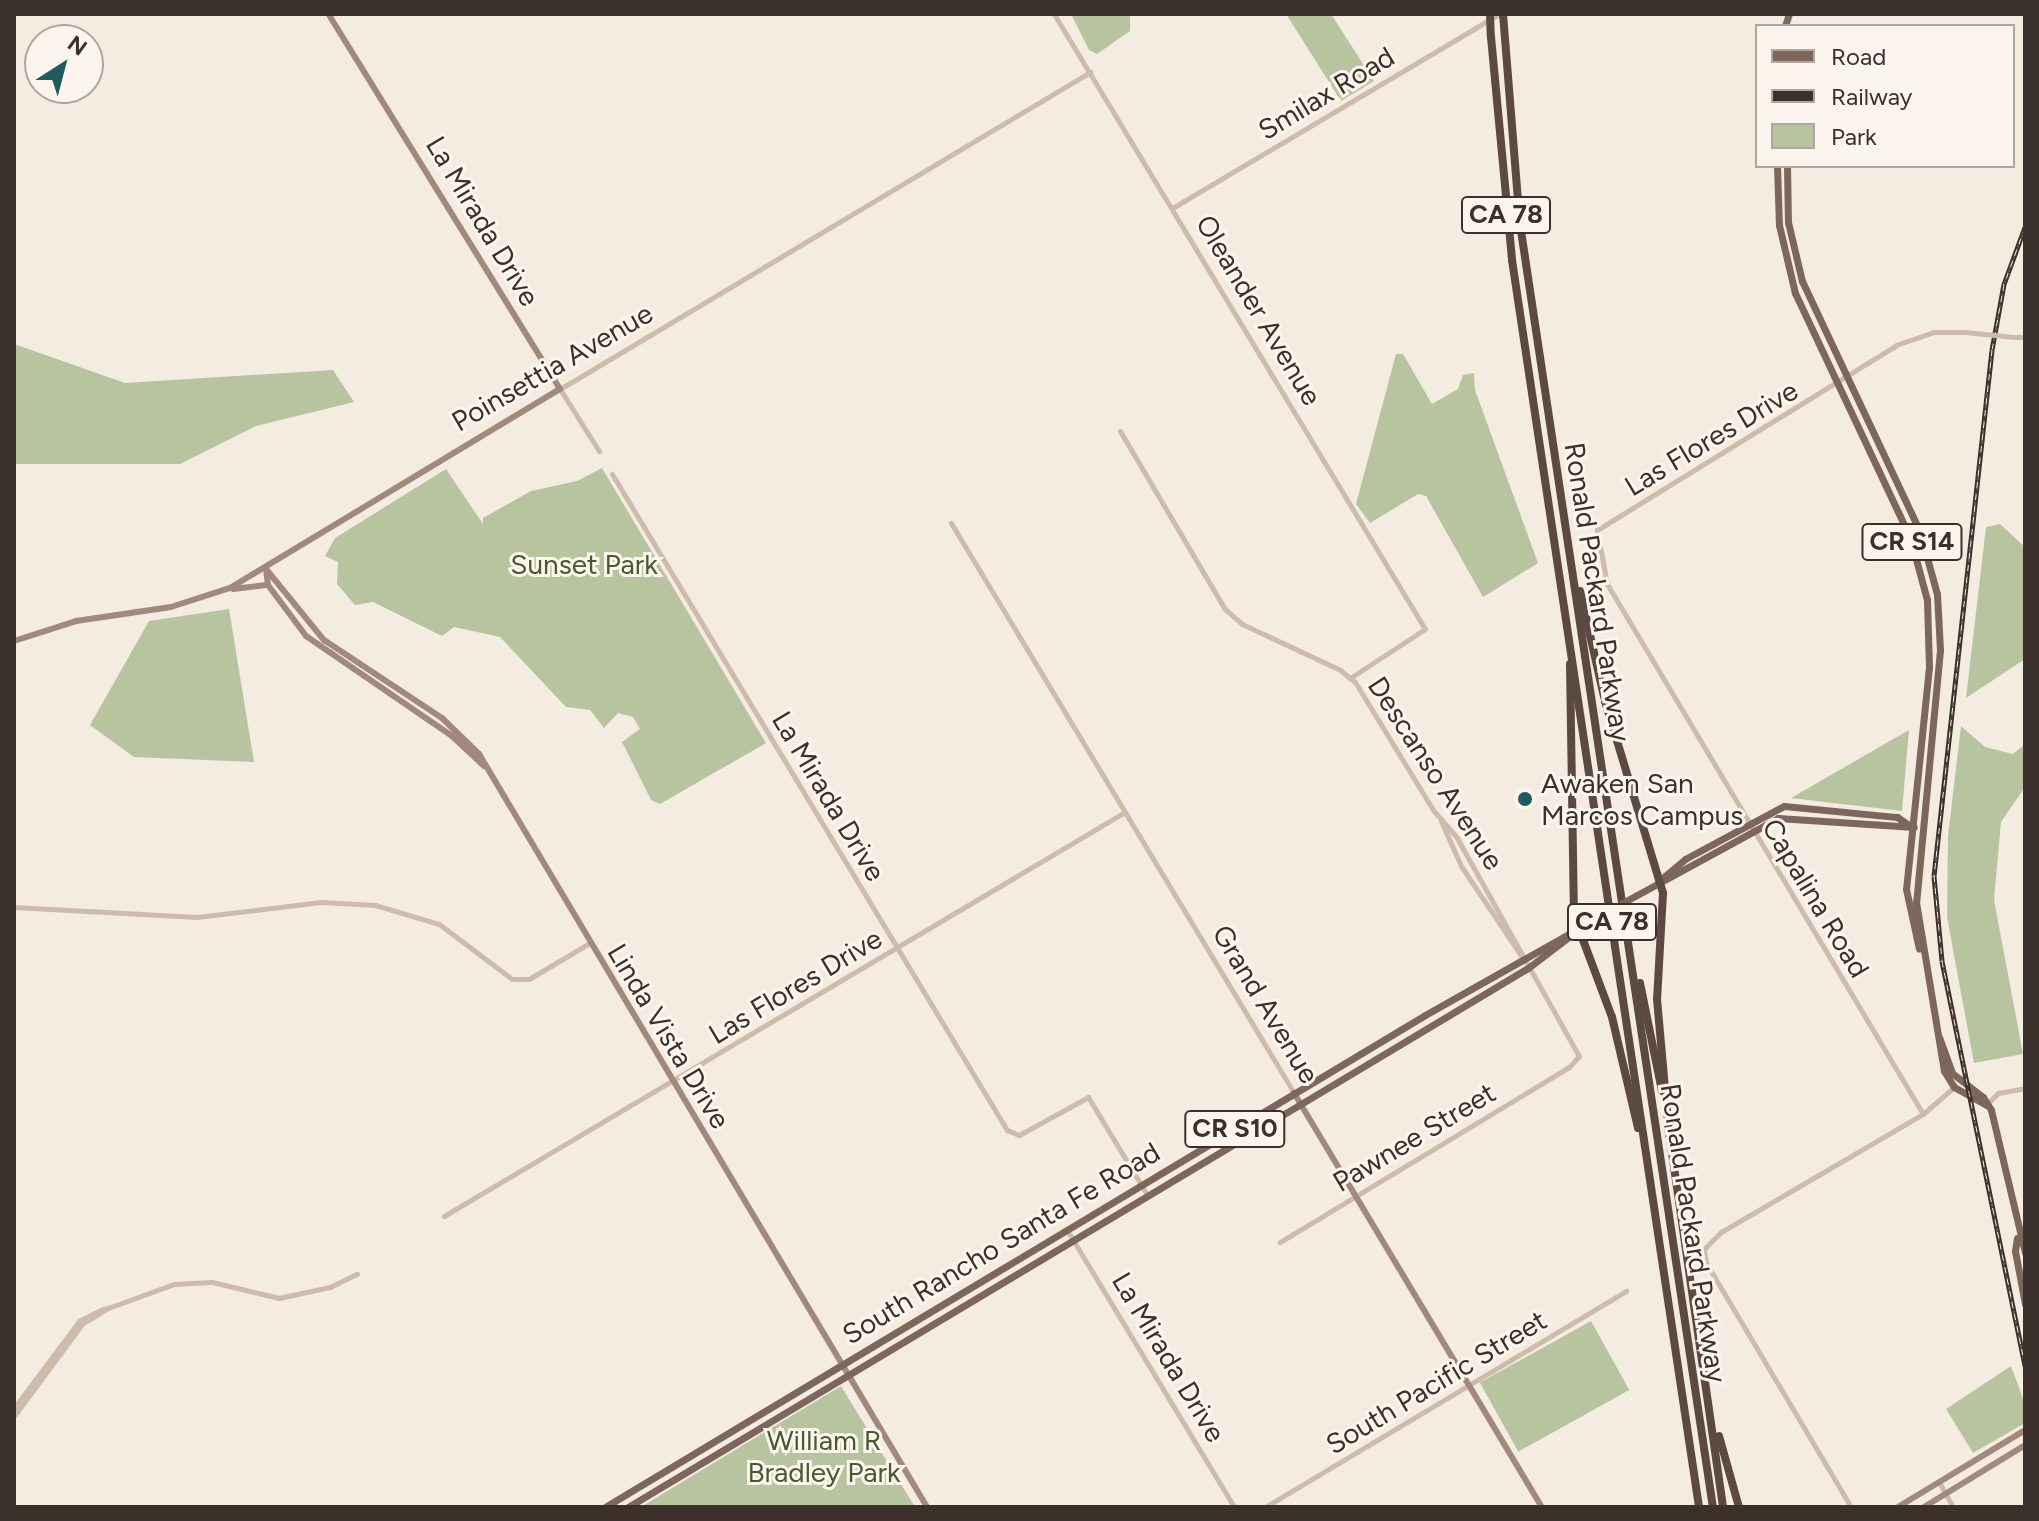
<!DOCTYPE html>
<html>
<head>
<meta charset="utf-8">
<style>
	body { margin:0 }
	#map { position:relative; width:2039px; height:1521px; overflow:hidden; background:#f4ebe1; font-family:Figtree,sans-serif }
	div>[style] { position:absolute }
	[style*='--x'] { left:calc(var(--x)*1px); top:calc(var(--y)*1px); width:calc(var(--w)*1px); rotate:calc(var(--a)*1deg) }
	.green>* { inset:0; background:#b8c4a0; transform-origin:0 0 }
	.tertiary>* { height:5px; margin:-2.5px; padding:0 2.5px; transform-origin:2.5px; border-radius:2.5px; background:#cdbbac }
	.secondary>* { height:6px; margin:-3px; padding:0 3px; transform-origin:3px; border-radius:3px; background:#a18a7d }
	.primary>* { height:7px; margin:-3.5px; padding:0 3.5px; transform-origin:3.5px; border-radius:3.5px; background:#7d675c }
	.motorway>* { height:8px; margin:-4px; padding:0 4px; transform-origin:4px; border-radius:4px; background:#5c4a42 }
	.rail>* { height:5px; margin-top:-2.5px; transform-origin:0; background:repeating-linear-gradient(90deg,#fbf5ee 0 6px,#3b302b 0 12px); box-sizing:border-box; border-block:2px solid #3b302b }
	.tertiary-bridge>* { height:5px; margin:-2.5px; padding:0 2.5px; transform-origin:2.5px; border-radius:2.5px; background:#cdbbac }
	.primary-bridge>* { height:7px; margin:-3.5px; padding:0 3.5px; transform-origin:3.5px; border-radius:3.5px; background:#7d675c }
	.motorway-bridge>* { height:8px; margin:-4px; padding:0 4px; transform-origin:4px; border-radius:4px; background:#5c4a42 }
	.dots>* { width:22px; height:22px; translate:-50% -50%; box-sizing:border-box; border:4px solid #fbf5ee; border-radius:50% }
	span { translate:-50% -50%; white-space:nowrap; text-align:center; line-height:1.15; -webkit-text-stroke:6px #fbf5ee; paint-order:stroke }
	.shield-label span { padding:2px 6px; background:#fbf5ee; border:2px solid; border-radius:6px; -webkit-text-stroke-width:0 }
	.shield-label { font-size:26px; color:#3b302b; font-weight:700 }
	.street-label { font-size:28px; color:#3b302b }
	.park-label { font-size:28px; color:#4a5a2e }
	.poi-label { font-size:28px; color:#3b302b }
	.left { translate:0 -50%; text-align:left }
	.frame { position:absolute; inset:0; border:16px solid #3b302b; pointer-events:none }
	.legend { position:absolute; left:1755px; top:24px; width:260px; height:144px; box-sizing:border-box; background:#fbf5ee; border:2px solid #aea6a0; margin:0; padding:10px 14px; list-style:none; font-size:24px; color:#3b302b }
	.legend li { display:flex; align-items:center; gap:16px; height:40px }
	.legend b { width:40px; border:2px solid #aea6a0 }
	.north { position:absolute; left:24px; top:24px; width:80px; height:80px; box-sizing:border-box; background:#fbf5ee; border:2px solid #aea6a0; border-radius:50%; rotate:36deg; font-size:22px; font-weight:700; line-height:32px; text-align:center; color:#3b302b }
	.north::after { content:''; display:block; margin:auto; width:28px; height:36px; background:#1f5a5e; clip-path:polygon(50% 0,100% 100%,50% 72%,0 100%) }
</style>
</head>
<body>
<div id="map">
	<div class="green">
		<i style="clip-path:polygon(1071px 14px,1130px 14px,1130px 31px,1097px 54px,1089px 50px)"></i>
		<i style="clip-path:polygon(1286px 14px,1331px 14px,1374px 81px,1341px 101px)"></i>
		<i style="clip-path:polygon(14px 344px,125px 383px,333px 370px,354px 402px,256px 426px,180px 464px,14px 464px)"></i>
		<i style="clip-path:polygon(1396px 354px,1403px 354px,1432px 404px,1458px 389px,1463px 375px,1474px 373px,1475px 390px,1538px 563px,1483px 597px,1426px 496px,1418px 494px,1370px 523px,1356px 504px)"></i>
		<i style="clip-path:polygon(602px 468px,766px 743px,660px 804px,651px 800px,622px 742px,640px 729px,633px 717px,618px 713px,604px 728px,590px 710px,566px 707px,500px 637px,454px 627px,442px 636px,373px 602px,355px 605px,337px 584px,338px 562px,325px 556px,335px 538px,446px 469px,483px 524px,483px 518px,531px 491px,577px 481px)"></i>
		<i style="clip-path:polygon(2000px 524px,2025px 547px,2025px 659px,1966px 698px,1986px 527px)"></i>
		<i style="clip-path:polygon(229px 609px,254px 762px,134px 757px,90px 725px,149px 621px)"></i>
		<i style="clip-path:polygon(1961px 726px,1985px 747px,2013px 754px,2025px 744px,2025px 787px,2001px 822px,1994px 900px,2023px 1054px,1974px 1063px,1947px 917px,1948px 836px)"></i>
		<i style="clip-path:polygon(1909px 730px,1902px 811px,1791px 798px)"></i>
		<i style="left:1591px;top:1321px;width:79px;height:127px;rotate:61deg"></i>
		<i style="clip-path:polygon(2011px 1366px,2025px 1404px,2025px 1423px,1973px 1453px,1946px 1409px)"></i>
		<i style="clip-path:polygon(841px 1386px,915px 1507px,641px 1507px,707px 1467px)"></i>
	</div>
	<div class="tertiary">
		<i style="--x:1054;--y:14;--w:718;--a:58.9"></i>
		<i style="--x:1425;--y:629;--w:90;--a:146.8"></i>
		<i style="--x:1174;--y:207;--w:378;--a:-30.7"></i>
		<i style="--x:2014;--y:337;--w:11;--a:0"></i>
		<i style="--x:1120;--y:431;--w:207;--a:59.5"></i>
		<i style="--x:1225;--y:609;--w:23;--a:41"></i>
		<i style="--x:1242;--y:624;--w:108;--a:25.1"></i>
		<i style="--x:1340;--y:670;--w:19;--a:39"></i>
		<i style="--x:1355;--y:682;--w:150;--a:58.6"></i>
		<i style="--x:1433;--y:810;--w:37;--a:49"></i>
		<i style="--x:1457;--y:838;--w:250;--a:60.8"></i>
		<i style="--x:1579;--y:1056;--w:15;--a:132"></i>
		<i style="--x:1569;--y:1067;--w:338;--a:148.8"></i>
		<i style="--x:599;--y:451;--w:73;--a:-122.2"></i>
		<i style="--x:560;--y:389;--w:618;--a:-30.88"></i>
		<i style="--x:612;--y:474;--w:766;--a:58.95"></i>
		<i style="--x:1007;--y:1130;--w:13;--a:23"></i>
		<i style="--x:1019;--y:1135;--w:79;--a:-28.8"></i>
		<i style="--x:1088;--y:1097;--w:116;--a:58.8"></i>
		<i style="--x:951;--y:523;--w:665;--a:58.96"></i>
		<i style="--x:1441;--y:821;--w:49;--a:66"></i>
		<i style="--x:1461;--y:866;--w:110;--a:56.2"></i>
		<i style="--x:14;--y:907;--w:183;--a:3.1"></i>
		<i style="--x:197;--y:917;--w:125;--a:-6.9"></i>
		<i style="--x:321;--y:902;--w:54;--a:3.2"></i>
		<i style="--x:375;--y:905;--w:67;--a:16.5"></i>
		<i style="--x:439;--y:924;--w:91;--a:37"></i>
		<i style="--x:512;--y:979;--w:17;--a:0"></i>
		<i style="--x:529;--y:979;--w:69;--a:-30.7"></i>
		<i style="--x:1987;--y:1104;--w:16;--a:-45"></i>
		<i style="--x:1998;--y:1093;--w:27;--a:-10"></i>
		<i style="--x:1923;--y:1114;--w:617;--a:-120.8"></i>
		<i style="--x:1607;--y:584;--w:55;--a:-100.5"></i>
		<i style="--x:1597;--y:530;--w:352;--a:-31.7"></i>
		<i style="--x:1896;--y:345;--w:39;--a:-19"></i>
		<i style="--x:1933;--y:332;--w:32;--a:0"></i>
		<i style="--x:444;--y:1216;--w:792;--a:-30.68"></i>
		<i style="--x:1067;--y:1230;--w:323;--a:58.9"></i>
		<i style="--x:14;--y:1408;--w:109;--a:-53.2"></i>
		<i style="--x:79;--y:1321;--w:27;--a:-27"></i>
		<i style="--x:14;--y:1416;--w:114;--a:-53.5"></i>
		<i style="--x:82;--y:1324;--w:31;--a:-32"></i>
		<i style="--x:108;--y:1308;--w:70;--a:-20"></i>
		<i style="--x:174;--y:1284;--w:38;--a:-3"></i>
		<i style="--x:212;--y:1282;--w:69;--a:13.4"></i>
		<i style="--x:279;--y:1298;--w:52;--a:-12.2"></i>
		<i style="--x:330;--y:1287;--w:30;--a:-26"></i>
		<i style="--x:1939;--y:1482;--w:29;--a:61"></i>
		<i style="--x:1265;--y:1507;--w:421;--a:-30.9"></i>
		<i style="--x:1851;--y:1507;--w:284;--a:-120.7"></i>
		<i style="--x:1706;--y:1263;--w:14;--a:-98"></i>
		<i style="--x:1704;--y:1249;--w:24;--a:-45"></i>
		<i style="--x:1721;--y:1232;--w:234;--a:-30.3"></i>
		<i style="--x:1923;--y:1114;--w:41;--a:-41.1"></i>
	</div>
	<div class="secondary">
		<i style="--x:266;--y:569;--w:92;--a:50.8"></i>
		<i style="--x:324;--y:640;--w:141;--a:33.5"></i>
		<i style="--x:442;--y:718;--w:52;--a:44.2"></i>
		<i style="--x:479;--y:754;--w:876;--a:59.25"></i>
		<i style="--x:266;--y:569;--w:16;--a:83"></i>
		<i style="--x:268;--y:585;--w:64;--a:53.3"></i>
		<i style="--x:306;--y:636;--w:177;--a:34.4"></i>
		<i style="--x:452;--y:736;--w:44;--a:43.2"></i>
		<i style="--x:233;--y:589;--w:35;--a:-7"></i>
		<i style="--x:14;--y:641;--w:65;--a:-17.9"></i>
		<i style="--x:76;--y:621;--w:96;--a:-8.4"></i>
		<i style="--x:171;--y:607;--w:62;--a:-17.9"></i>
		<i style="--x:230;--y:588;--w:385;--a:-31.1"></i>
		<i style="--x:560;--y:389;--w:441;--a:-121.7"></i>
		<i style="--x:1294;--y:1093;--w:483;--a:59.1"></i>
		<i style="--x:1898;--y:1507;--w:149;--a:-31.2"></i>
		<i style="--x:1924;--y:1507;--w:119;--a:-31.5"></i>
	</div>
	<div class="primary">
		<i style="--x:1785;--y:26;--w:13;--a:-72"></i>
		<i style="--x:1777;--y:166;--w:59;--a:88.1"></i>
		<i style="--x:1779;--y:225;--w:70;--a:76.8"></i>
		<i style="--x:1795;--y:293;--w:270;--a:64.8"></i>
		<i style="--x:1910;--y:537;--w:65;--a:74.9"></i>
		<i style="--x:1927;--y:600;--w:67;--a:88.3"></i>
		<i style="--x:1929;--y:667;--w:223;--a:95.9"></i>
		<i style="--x:1906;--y:889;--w:61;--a:77.8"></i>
		<i style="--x:1787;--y:166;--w:56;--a:89"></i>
		<i style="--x:1788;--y:222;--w:61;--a:76.7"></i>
		<i style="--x:1802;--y:281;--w:277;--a:64.8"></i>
		<i style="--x:1920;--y:532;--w:64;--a:74.7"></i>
		<i style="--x:1937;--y:594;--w:56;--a:86.9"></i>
		<i style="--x:1940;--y:650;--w:253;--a:95.4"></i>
		<i style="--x:1916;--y:902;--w:171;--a:80.6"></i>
		<i style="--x:1944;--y:1071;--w:19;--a:58"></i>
		<i style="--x:1954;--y:1087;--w:37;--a:29"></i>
		<i style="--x:1659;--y:881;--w:34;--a:-40"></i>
		<i style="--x:1685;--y:859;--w:112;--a:-28.2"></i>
		<i style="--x:1784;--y:806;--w:114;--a:5.6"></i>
		<i style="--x:1897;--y:817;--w:14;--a:34"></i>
		<i style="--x:1626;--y:901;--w:173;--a:-28.6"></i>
		<i style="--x:1778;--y:818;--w:136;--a:3.8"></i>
		<i style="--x:1939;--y:1037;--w:38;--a:70"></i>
		<i style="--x:1952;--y:1073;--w:39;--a:38"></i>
		<i style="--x:1983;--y:1097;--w:15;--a:58"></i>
		<i style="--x:1991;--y:1110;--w:147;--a:76.6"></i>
		<i style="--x:2017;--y:1238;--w:13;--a:99"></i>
		<i style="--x:2015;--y:1251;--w:54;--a:79.3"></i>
		<i style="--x:605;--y:1507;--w:956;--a:-30.96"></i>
		<i style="--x:1425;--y:1015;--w:210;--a:-29.4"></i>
		<i style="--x:628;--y:1507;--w:1049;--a:-30.92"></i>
		<i style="--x:1528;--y:968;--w:64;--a:-37.4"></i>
	</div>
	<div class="motorway">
		<i style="--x:1503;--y:14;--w:211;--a:85.4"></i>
		<i style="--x:1520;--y:224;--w:1297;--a:81.45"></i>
		<i style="--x:1491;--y:37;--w:224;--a:84.6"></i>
		<i style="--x:1512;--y:260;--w:1261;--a:81.47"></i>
		<i style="--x:1580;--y:591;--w:113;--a:77.2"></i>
		<i style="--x:1605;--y:701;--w:201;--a:73.2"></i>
		<i style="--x:1663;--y:893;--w:106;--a:93.2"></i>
		<i style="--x:1657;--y:999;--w:136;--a:84.9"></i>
		<i style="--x:1570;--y:664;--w:252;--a:89.1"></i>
		<i style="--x:1574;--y:916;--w:108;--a:69.4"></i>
		<i style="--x:1612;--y:1017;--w:114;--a:76.8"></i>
		<i style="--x:1640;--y:983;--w:110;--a:78.5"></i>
		<i style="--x:1669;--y:1132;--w:379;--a:81.8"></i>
		<i style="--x:1719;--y:1436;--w:74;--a:74.3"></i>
	</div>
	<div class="rail">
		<i style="--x:2025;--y:227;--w:61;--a:110.2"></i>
		<i style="--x:2004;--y:284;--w:67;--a:100.3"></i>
		<i style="--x:1992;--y:350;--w:529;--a:96.29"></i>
		<i style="--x:1934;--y:876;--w:85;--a:84.6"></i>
		<i style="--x:1942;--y:961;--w:414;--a:78.4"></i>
	</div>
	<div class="tertiary-bridge">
		<i style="--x:1965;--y:332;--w:49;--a:5.8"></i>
	</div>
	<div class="primary-bridge">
		<i style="--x:1608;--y:912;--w:21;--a:-31"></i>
	</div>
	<div class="motorway-bridge">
		<i style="--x:1490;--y:14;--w:23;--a:88"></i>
	</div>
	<div class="dots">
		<i style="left:1525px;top:799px;background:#1f5a5e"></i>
	</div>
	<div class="shield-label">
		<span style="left:1506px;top:215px">CA 78</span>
		<span style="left:1912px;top:542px">CR S14</span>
		<span style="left:1612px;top:922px">CA 78</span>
		<span style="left:1235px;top:1129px">CR S10</span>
	</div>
	<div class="street-label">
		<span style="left:1326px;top:93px;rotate:-31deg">Smilax Road</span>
		<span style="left:483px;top:221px;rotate:59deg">La Mirada Drive</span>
		<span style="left:1259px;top:310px;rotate:59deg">Oleander Avenue</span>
		<span style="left:552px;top:367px;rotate:-30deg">Poinsettia Avenue</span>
		<span style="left:1711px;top:438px;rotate:-31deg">Las Flores Drive</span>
		<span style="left:1598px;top:592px;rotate:81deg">Ronald Packard Parkway</span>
		<span style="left:1436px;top:773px;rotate:57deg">Descanso Avenue</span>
		<span style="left:829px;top:796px;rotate:59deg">La Mirada Drive</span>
		<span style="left:1816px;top:898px;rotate:59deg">Capalina Road</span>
		<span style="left:795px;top:986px;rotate:-31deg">Las Flores Drive</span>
		<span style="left:1266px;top:1004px;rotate:59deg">Grand Avenue</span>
		<span style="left:669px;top:1036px;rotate:59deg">Linda Vista Drive</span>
		<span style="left:1414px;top:1137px;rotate:-31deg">Pawnee Street</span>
		<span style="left:1694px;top:1233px;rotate:81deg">Ronald Packard Parkway</span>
		<span style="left:1001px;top:1243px;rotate:-31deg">South Rancho Santa Fe Road</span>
		<span style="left:1169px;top:1357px;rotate:59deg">La Mirada Drive</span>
		<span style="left:1436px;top:1382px;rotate:-31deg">South Pacific Street</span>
	</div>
	<div class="park-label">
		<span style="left:584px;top:564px">Sunset Park</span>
		<span style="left:824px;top:1456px">William R<br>Bradley Park</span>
	</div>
	<div class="poi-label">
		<span class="left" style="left:1541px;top:799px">Awaken San<br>Marcos Campus</span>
	</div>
	<div class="frame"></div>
	<ul class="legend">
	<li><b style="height:10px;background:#7d675c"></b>Road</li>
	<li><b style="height:10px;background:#3b302b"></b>Railway</li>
	<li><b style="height:22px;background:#b8c4a0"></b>Park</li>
	</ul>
	<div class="north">N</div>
</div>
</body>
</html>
